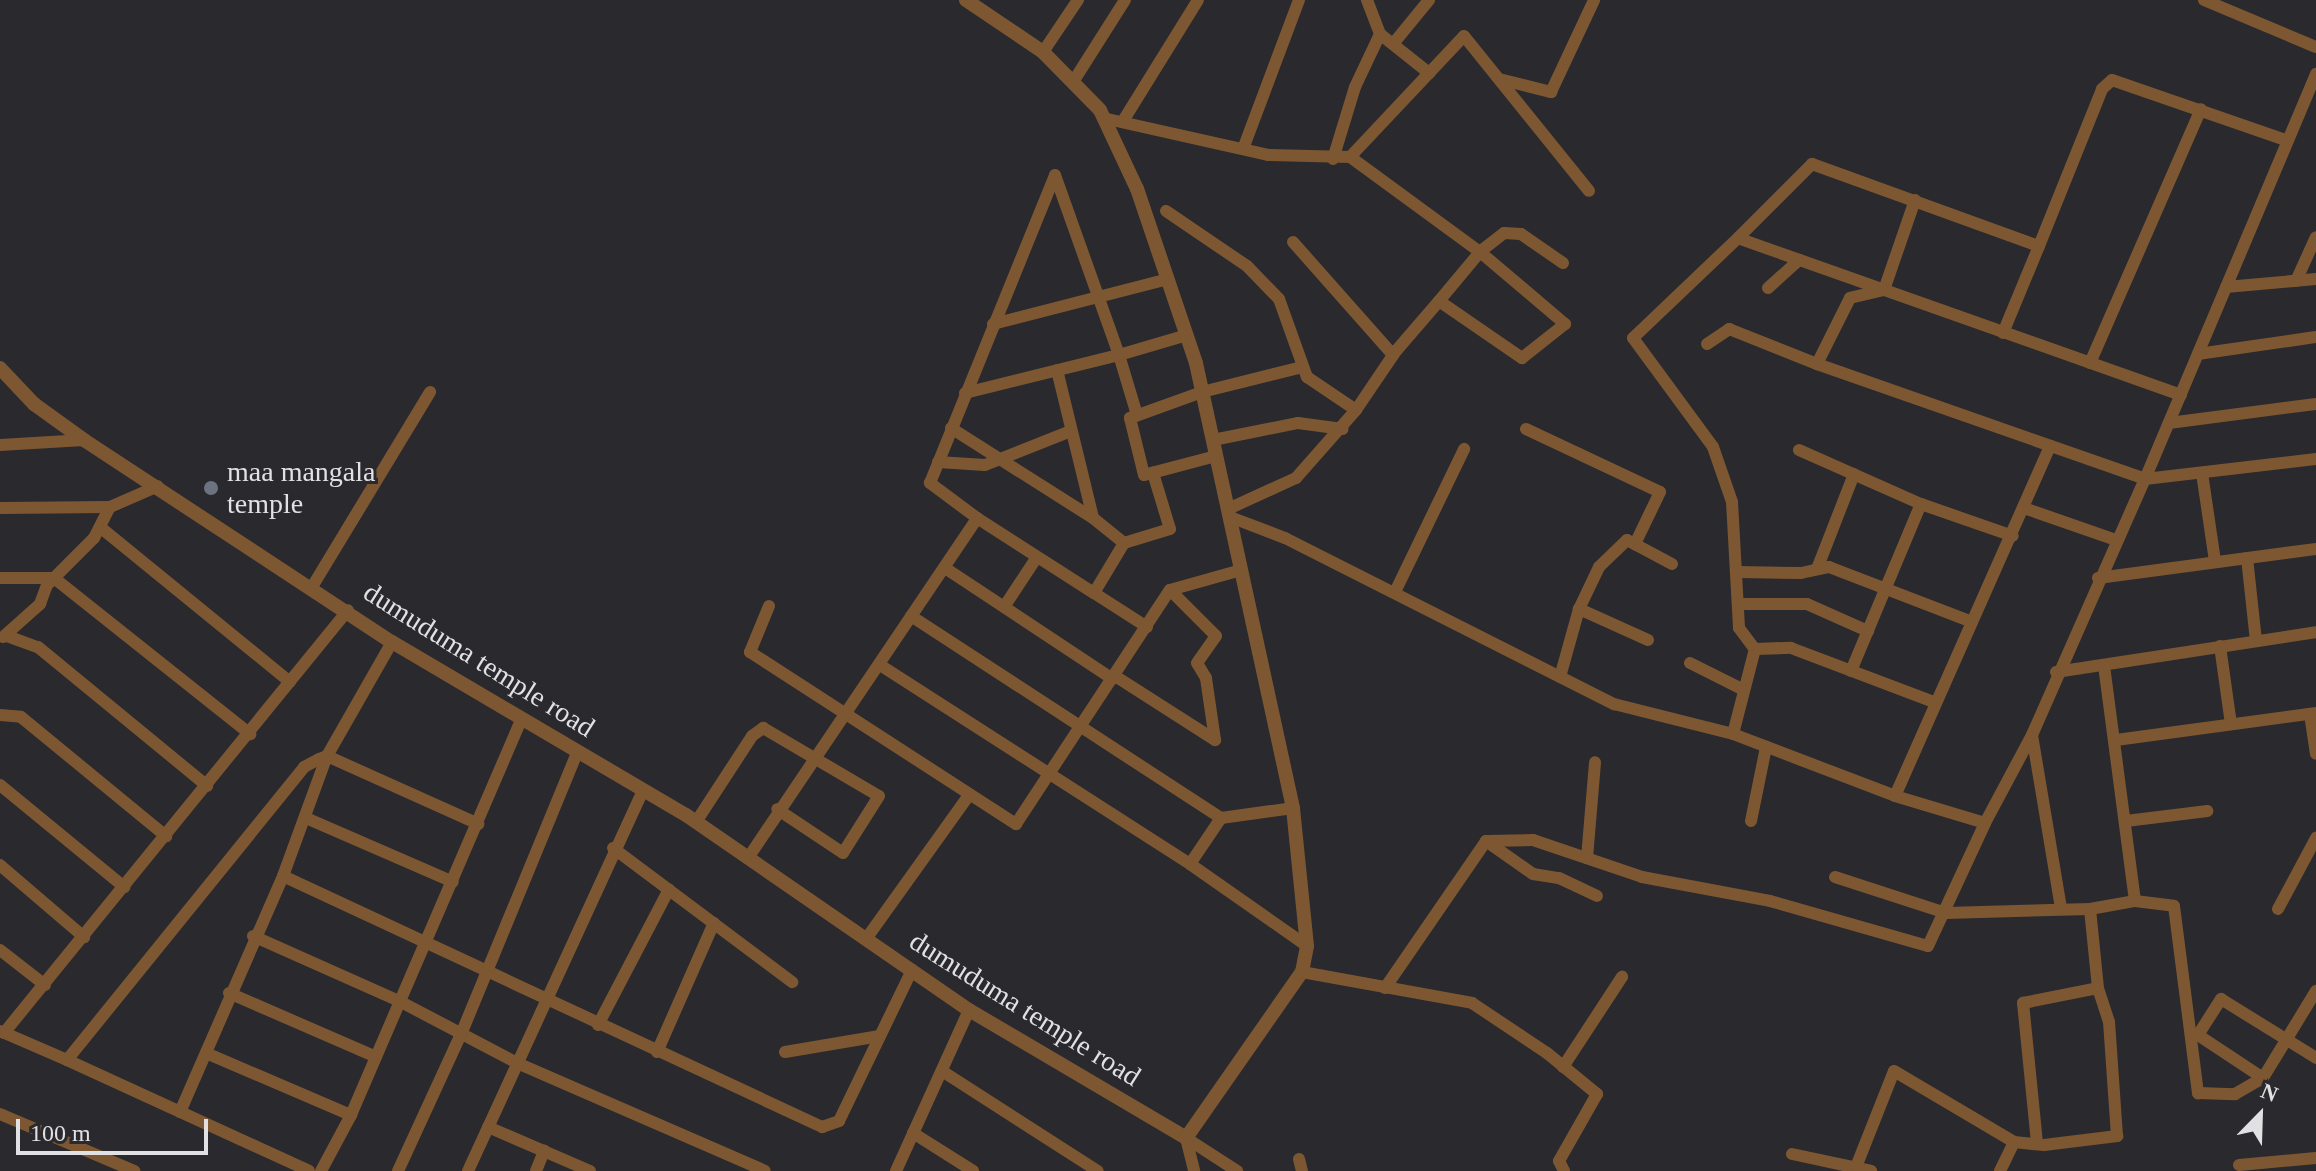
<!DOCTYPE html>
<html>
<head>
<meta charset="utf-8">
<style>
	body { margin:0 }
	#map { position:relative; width:2316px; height:1171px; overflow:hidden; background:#29292e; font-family:"Times New Roman",serif }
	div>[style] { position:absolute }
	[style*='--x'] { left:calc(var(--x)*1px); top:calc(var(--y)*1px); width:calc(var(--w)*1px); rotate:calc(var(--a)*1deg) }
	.minor>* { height:12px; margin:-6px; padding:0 6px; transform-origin:6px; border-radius:6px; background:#7d5731 }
	.tertiary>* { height:14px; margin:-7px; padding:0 7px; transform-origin:7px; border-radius:7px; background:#7d5731 }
	.dots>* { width:22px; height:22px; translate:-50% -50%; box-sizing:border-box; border:4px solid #29292e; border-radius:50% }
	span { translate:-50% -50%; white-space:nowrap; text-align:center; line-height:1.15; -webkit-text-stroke:6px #29292e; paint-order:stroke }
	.poi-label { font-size:28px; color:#e1e1e4 }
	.left { translate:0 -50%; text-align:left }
	.street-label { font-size:28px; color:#e1e1e4 }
	.north { position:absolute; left:2220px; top:1075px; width:80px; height:80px; -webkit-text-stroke:6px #29292e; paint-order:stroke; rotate:23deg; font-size:22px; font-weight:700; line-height:32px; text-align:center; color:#e1e1e4 }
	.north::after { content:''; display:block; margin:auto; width:28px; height:36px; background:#e1e1e4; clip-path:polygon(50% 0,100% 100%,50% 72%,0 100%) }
	.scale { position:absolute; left:16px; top:1119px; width:192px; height:36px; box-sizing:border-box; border:4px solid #e1e1e4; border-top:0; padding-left:10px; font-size:24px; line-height:28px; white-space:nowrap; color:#e1e1e4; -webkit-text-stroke:6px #29292e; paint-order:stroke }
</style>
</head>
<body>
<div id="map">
	<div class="minor">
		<i style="--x:1367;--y:0;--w:36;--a:69"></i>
		<i style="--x:1380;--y:34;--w:63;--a:38.5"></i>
		<i style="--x:2204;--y:0;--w:121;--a:22.8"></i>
		<i style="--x:1393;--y:44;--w:57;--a:-50.7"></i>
		<i style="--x:1043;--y:52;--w:63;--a:-56.1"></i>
		<i style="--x:1499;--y:79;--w:54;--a:14"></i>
		<i style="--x:1551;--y:92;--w:102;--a:-64.9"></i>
		<i style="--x:1073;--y:82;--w:97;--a:-57.6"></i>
		<i style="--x:1103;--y:118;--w:169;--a:12.6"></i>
		<i style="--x:1268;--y:155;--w:82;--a:1.4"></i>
		<i style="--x:1123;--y:121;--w:142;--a:-58.2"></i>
		<i style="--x:1243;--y:149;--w:159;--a:-69.4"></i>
		<i style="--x:1333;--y:159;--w:75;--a:-73"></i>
		<i style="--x:1355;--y:87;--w:59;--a:-64.7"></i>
		<i style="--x:1915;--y:200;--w:95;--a:109"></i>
		<i style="--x:1884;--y:290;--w:35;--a:167"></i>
		<i style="--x:1850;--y:298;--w:74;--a:116.6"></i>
		<i style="--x:1817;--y:364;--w:348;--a:19.3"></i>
		<i style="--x:2145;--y:479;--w:440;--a:-67.1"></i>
		<i style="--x:1166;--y:211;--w:98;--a:34.2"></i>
		<i style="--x:1247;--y:266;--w:46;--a:45.9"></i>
		<i style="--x:1279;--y:299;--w:83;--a:70.3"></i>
		<i style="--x:1307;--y:377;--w:59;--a:34"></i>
		<i style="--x:1356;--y:410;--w:71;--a:-55.9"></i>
		<i style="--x:1396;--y:351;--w:66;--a:-49.3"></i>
		<i style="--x:1738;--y:238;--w:145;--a:136.4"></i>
		<i style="--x:1633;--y:338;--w:135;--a:53.7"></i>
		<i style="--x:1713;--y:447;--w:58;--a:70.9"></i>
		<i style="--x:1732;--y:502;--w:126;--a:86.8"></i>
		<i style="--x:1739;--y:628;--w:26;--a:53"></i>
		<i style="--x:1293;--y:242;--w:151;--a:48.5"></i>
		<i style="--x:1563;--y:263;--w:51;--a:-145.4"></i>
		<i style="--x:1521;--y:234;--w:17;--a:-177"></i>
		<i style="--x:1504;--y:233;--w:31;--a:142"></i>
		<i style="--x:1480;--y:252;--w:64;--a:129.9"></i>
		<i style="--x:1439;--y:301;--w:101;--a:34.5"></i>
		<i style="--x:1522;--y:358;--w:55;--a:-38.3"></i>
		<i style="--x:1565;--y:324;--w:111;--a:-139.7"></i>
		<i style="--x:1480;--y:252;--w:161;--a:-143.8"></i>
		<i style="--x:1350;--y:157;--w:166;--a:-46.7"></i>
		<i style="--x:1464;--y:36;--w:199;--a:51.1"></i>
		<i style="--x:2296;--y:281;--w:48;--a:-65.6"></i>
		<i style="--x:2226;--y:287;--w:90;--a:-5.1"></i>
		<i style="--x:1768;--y:288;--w:42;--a:-42.1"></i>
		<i style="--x:993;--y:324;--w:181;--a:-14.4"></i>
		<i style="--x:2003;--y:333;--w:94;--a:-67.5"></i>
		<i style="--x:1707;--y:344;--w:27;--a:-34"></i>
		<i style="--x:1729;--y:329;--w:95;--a:21.7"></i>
		<i style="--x:2198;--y:354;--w:119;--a:-8.2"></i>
		<i style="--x:2090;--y:363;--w:277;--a:-66.4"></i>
		<i style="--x:1057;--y:370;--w:152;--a:76.3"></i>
		<i style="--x:1093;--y:518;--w:40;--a:39"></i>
		<i style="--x:1124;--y:543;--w:48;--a:-16.9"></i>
		<i style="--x:1170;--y:529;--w:59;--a:-106.9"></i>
		<i style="--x:965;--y:393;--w:159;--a:-13.9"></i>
		<i style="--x:1119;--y:355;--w:63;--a:73.3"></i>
		<i style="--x:2181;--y:395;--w:470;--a:-160.5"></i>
		<i style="--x:1738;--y:238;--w:105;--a:-45"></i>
		<i style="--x:1812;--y:164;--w:241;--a:19.9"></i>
		<i style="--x:2039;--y:246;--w:169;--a:-68.1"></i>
		<i style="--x:2102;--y:89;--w:13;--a:-42"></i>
		<i style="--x:2112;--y:80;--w:186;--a:19.1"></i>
		<i style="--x:2169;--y:423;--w:148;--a:-7.4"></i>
		<i style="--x:951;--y:428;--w:168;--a:32.4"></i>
		<i style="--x:1526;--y:429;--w:148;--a:25.2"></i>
		<i style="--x:1660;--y:492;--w:58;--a:115.7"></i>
		<i style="--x:1213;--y:440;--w:87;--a:-11.3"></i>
		<i style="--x:1298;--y:423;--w:45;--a:7.6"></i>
		<i style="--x:0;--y:445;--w:84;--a:-3.4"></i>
		<i style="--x:1799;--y:450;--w:133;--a:23.9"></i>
		<i style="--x:1921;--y:504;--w:97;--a:19.2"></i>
		<i style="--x:1216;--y:456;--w:74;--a:165.2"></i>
		<i style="--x:1144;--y:475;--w:59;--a:-103.8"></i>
		<i style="--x:1130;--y:418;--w:77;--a:-19.9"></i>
		<i style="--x:1202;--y:392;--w:103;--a:-14"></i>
		<i style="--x:938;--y:462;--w:47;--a:3.7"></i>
		<i style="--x:985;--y:465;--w:92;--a:-21.6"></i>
		<i style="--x:2202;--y:473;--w:89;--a:81.6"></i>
		<i style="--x:0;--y:508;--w:110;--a:-0.5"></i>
		<i style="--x:2024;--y:508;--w:97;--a:19.2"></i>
		<i style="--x:1228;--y:509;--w:75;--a:-24.5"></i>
		<i style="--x:1296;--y:478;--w:91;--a:-48.6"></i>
		<i style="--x:1230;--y:517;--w:59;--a:20.9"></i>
		<i style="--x:1285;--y:538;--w:369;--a:26.8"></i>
		<i style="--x:1614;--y:704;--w:123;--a:14.1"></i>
		<i style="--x:1733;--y:734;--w:173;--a:20.9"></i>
		<i style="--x:1895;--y:796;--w:94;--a:16.7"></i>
		<i style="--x:1985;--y:823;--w:100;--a:-61.9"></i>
		<i style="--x:2032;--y:735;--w:280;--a:-66.2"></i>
		<i style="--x:2145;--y:479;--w:172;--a:-6.7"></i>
		<i style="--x:977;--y:518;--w:139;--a:32.7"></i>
		<i style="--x:100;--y:527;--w:245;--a:39.2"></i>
		<i style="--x:1124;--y:543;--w:58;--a:121"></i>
		<i style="--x:1094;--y:593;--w:63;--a:32.7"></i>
		<i style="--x:2247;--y:558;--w:83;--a:83.8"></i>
		<i style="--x:945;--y:568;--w:201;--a:33.5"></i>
		<i style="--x:1817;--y:569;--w:102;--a:-68.7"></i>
		<i style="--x:1738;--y:572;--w:63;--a:0.9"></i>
		<i style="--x:1801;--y:573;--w:29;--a:-12"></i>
		<i style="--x:1829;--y:567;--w:153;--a:21"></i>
		<i style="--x:0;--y:578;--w:54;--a:0"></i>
		<i style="--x:54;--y:578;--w:251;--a:38.5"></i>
		<i style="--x:2098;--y:578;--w:220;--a:-7.6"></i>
		<i style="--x:312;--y:587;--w:228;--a:-58.8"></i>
		<i style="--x:1395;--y:592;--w:159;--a:-64.2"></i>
		<i style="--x:1739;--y:604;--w:68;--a:0"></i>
		<i style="--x:1807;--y:604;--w:67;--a:23.9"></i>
		<i style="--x:769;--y:606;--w:50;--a:112.4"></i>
		<i style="--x:750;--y:652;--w:317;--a:32.9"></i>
		<i style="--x:1016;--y:824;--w:280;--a:-56.7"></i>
		<i style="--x:1170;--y:590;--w:74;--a:-15.7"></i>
		<i style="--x:1004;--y:607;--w:60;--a:-56.6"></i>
		<i style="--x:911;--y:616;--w:370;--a:33.1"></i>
		<i style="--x:7;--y:636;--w:33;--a:20"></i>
		<i style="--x:38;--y:647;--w:219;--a:39.4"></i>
		<i style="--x:3;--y:637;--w:50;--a:-41.7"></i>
		<i style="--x:40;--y:604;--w:20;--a:-70"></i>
		<i style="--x:47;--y:585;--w:66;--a:-45"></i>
		<i style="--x:94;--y:538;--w:35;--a:-63"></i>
		<i style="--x:110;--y:507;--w:52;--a:-23.6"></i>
		<i style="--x:1648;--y:640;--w:76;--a:-155.8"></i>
		<i style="--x:1579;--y:609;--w:47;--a:-64.5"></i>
		<i style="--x:1599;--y:567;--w:39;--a:-44"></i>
		<i style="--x:1627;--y:540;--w:51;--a:28.1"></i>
		<i style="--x:2220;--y:646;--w:79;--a:82"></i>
		<i style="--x:1690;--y:663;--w:60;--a:26.6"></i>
		<i style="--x:880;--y:665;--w:368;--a:32.7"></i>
		<i style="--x:1190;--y:864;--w:143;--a:35"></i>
		<i style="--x:1851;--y:671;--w:181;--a:-67.3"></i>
		<i style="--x:2056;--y:672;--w:263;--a:-8.7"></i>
		<i style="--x:1115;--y:676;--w:119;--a:32.6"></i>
		<i style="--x:1215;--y:740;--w:63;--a:-98.3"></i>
		<i style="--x:1206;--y:678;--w:17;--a:-121"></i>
		<i style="--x:1197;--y:663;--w:33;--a:-55"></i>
		<i style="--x:1216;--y:636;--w:65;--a:-135"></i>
		<i style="--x:1560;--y:677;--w:71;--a:-74.4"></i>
		<i style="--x:2310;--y:714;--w:40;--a:81.5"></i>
		<i style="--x:0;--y:715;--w:21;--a:5"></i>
		<i style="--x:21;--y:717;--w:188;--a:39.4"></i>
		<i style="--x:1733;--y:734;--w:88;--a:-75.5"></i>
		<i style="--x:1755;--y:649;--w:36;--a:-2"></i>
		<i style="--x:1791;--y:648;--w:153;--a:20.7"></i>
		<i style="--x:2032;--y:735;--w:176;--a:80.5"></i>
		<i style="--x:2116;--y:740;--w:202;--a:-7.7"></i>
		<i style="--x:0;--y:785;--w:161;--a:39.4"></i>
		<i style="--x:1895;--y:796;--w:383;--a:-66.1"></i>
		<i style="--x:306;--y:818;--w:160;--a:23.5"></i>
		<i style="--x:1751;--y:821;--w:76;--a:-78.5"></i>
		<i style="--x:2126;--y:821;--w:82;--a:-7"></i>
		<i style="--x:696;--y:822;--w:103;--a:-56.9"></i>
		<i style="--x:752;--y:736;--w:14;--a:-36"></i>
		<i style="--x:763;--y:728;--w:134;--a:30.4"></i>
		<i style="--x:879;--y:796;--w:67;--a:122.3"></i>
		<i style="--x:843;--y:853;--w:79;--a:-146.3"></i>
		<i style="--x:1486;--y:841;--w:47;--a:-1.2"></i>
		<i style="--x:1533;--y:840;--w:115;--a:18.7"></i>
		<i style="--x:1642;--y:877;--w:130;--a:10.6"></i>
		<i style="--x:1770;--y:901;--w:164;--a:15.9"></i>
		<i style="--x:1928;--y:946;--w:136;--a:-65.1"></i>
		<i style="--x:613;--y:848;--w:224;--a:36.8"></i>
		<i style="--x:748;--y:858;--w:410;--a:-56"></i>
		<i style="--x:977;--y:518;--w:59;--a:-143.3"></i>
		<i style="--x:930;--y:483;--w:332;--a:-67.9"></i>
		<i style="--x:1055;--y:175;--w:191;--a:70.4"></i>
		<i style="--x:1119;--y:355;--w:71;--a:-16.4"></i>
		<i style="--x:1587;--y:858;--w:96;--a:-85.2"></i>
		<i style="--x:1190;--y:864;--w:55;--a:-56"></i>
		<i style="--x:1221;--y:818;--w:73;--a:-7.9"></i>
		<i style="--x:0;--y:865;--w:111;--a:40.6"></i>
		<i style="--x:283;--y:876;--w:595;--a:24.97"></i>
		<i style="--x:822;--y:1127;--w:18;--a:-19"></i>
		<i style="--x:839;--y:1121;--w:168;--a:-64.2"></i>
		<i style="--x:1835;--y:877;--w:117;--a:18"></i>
		<i style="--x:1946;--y:913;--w:144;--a:-1.6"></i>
		<i style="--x:2090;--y:909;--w:46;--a:-10.1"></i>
		<i style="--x:2135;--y:901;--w:238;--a:-97.5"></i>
		<i style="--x:2135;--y:901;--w:39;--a:7"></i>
		<i style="--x:2174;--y:906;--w:189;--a:82.7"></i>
		<i style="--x:2198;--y:1093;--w:37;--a:2"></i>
		<i style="--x:2235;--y:1094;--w:32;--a:-30"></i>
		<i style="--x:2263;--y:1078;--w:102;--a:-58.7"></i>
		<i style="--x:2278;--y:909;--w:81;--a:-61.8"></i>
		<i style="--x:253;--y:936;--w:162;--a:24"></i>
		<i style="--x:401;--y:1002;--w:131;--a:27.7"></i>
		<i style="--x:517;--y:1063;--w:270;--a:23.5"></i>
		<i style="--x:866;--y:939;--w:178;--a:-54.4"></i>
		<i style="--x:0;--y:950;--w:57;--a:37.9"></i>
		<i style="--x:1302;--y:972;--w:173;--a:10.3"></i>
		<i style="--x:1472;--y:1003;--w:90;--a:33.7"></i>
		<i style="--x:1547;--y:1053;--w:65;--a:39.4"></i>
		<i style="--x:1597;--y:1094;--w:77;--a:119.6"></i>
		<i style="--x:1559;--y:1161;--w:11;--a:63"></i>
		<i style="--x:1385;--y:988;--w:178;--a:-55.5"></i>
		<i style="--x:1486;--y:841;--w:57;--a:35.1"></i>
		<i style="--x:1533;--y:874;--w:26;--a:9"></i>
		<i style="--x:1559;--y:878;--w:42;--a:25.3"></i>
		<i style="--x:229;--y:993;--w:160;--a:23.5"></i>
		<i style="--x:598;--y:1025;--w:153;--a:-62.4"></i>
		<i style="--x:0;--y:1031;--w:73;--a:23.4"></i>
		<i style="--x:67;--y:1060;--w:377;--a:-51"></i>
		<i style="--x:304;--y:767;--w:17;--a:-28"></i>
		<i style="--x:319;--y:759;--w:9;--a:-21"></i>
		<i style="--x:327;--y:756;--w:166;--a:24.2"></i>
		<i style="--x:4;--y:1033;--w:545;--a:-50.88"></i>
		<i style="--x:657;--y:1052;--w:141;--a:-66.2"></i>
		<i style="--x:785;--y:1052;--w:96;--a:-9.6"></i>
		<i style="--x:206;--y:1053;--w:158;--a:23.2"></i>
		<i style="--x:67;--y:1060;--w:266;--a:24.6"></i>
		<i style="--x:1563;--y:1067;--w:108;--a:-56.8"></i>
		<i style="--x:942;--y:1071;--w:185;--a:32.7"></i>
		<i style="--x:2263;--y:1078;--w:78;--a:-146.5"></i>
		<i style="--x:2198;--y:1035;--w:43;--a:-57.4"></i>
		<i style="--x:2221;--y:999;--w:112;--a:31.8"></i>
		<i style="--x:180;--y:1112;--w:257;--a:-66.4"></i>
		<i style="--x:283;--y:876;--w:128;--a:-69.9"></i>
		<i style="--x:327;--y:756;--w:131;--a:-60.3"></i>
		<i style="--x:0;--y:1114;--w:146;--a:23"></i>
		<i style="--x:488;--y:1127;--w:111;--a:23.3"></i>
		<i style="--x:913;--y:1133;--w:71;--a:32.3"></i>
		<i style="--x:1186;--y:1138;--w:61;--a:32.9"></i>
		<i style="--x:1186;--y:1138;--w:34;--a:76"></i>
		<i style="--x:2037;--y:1143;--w:141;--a:-95.7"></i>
		<i style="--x:2023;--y:1003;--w:76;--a:-11.3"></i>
		<i style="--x:1792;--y:1154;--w:81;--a:12.1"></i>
		<i style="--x:1299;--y:1159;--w:12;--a:76"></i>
		<i style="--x:2239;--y:1165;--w:77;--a:-5.2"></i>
		<i style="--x:1856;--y:1167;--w:103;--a:-68.4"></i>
		<i style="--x:1894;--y:1071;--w:139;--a:30.6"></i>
		<i style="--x:321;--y:1171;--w:64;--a:-61.8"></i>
		<i style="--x:351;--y:1115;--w:429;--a:-66.7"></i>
		<i style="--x:398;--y:1171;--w:153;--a:-65.3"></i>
		<i style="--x:462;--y:1032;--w:302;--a:-67.6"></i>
		<i style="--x:468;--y:1171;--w:418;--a:-65.3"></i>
		<i style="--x:536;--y:1171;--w:22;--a:-68"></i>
		<i style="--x:896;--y:1171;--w:177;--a:-65.6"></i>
		<i style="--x:2000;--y:1171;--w:32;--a:-64"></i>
		<i style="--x:2014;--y:1142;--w:30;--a:6"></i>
		<i style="--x:2044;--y:1145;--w:74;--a:-7"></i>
		<i style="--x:2117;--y:1136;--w:114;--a:-94"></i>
		<i style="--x:2109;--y:1022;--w:36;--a:-108"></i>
		<i style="--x:2098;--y:988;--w:79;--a:-95.8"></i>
	</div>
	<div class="tertiary">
		<i style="--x:0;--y:368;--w:50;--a:46.6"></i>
		<i style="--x:34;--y:404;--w:62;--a:35.8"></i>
		<i style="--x:84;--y:440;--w:368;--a:33.3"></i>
		<i style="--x:392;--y:642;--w:341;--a:30.5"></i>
		<i style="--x:686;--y:815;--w:344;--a:34.6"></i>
		<i style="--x:969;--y:1010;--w:252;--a:30.5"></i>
		<i style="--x:1186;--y:1138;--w:203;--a:-55.1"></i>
		<i style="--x:1302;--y:972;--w:26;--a:-79"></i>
		<i style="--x:1307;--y:946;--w:139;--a:-95.8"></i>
		<i style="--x:1293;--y:808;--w:455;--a:-102.3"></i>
		<i style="--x:1196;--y:363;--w:184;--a:-108.7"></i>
		<i style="--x:1137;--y:189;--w:87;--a:-115.1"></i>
		<i style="--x:1100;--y:110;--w:81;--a:-134.5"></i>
		<i style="--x:1043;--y:52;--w:93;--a:-146"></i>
	</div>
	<div class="dots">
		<i style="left:211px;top:488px;background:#6b7280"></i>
	</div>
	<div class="poi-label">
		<span class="left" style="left:227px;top:488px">maa mangala<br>temple</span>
	</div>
	<div class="street-label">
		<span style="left:479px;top:660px;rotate:32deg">dumuduma temple road</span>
		<span style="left:1025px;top:1009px;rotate:32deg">dumuduma temple road</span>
	</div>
	<div class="north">N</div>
	<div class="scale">100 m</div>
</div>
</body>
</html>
